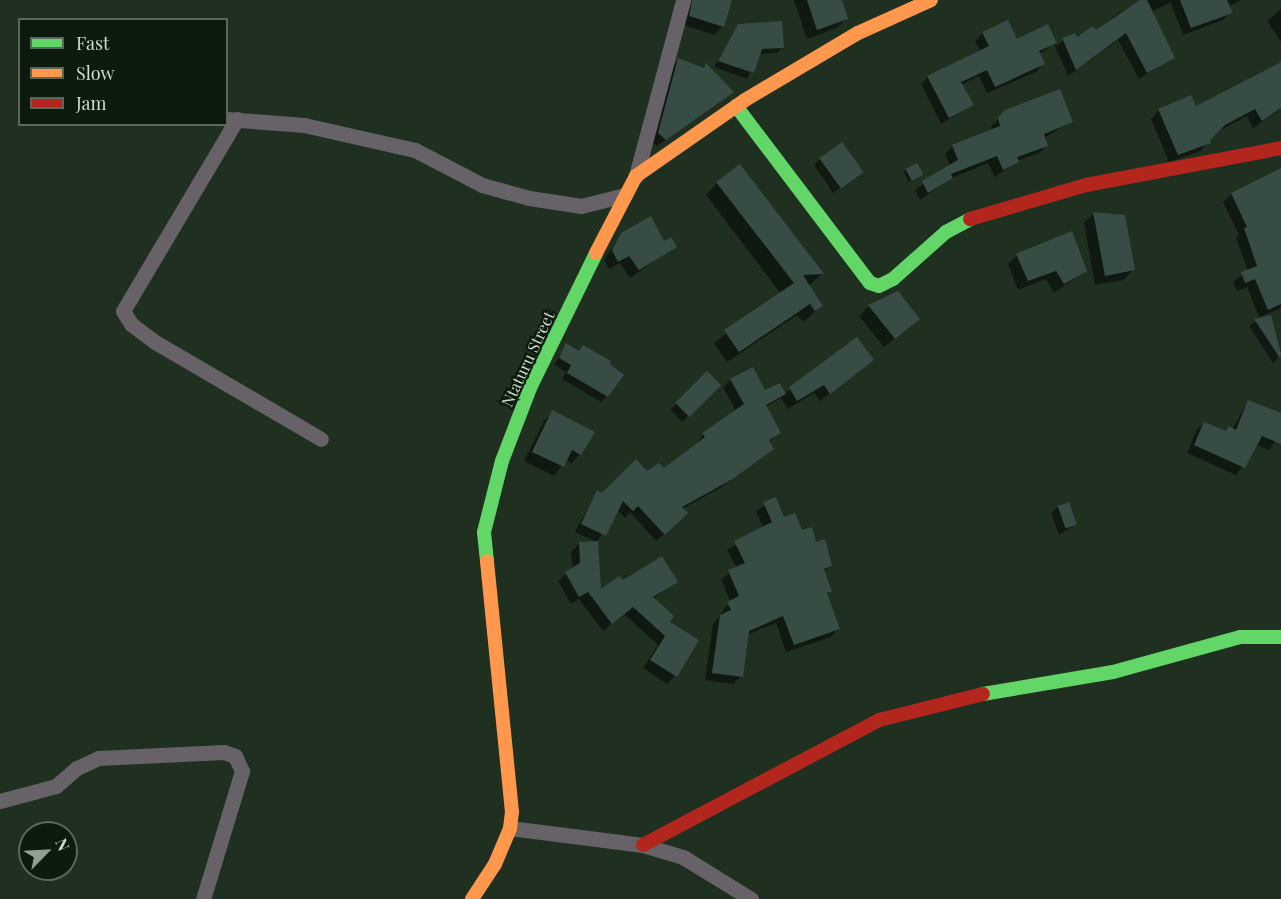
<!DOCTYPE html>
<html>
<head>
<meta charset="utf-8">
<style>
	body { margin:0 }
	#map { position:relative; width:1281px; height:899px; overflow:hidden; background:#1f3021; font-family:"Playfair Display",serif }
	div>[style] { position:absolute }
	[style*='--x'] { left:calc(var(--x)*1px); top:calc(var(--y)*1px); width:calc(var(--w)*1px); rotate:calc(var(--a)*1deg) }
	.shadow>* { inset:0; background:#0007; transform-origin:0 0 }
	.building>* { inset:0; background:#374c45; transform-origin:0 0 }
	.street>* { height:15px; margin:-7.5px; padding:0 7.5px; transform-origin:7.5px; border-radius:7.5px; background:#676268 }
	.fast>* { height:14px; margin:-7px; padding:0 7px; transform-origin:7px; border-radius:7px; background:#63d668 }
	.slow>* { height:14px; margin:-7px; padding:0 7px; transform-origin:7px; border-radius:7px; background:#ff974d }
	.jam>* { height:14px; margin:-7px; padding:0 7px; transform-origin:7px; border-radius:7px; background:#b3261e }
	span { translate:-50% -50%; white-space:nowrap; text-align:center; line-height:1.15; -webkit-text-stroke:4.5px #0d1a0e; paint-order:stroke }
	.street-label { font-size:16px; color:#cddecd }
	.legend { position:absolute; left:18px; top:18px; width:210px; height:108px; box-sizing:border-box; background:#0d1a0e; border:2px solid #5a685a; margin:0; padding:8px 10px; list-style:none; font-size:18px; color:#cddecd }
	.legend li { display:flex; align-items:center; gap:12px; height:30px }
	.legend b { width:30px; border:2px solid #5a685a }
	.north { position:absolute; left:18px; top:821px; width:60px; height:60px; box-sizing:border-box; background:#0d1a0e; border:2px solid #5a685a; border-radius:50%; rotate:66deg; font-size:16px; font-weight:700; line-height:24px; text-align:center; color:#cddecd }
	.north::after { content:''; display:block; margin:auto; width:21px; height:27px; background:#90a191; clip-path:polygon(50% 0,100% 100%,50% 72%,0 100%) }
</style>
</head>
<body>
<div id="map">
	<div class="shadow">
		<i style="clip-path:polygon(674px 0,731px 0,723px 26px,714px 35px,681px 24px,684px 5px)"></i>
		<i style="clip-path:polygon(794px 0,840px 0,846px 19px,837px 28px,807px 39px)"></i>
		<i style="clip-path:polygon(1143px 0,1241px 0,1228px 7px,1231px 12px,1223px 20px,1183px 35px,1171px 3px,1151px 11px,1173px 58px,1139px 79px,1118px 40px,1068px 76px,1054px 44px,1039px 54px,1043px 64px,1036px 72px,987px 93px,979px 76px,961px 85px,972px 105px,941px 124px,921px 84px,928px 77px,981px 52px,975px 41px,983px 33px,1016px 41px,1048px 26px,1057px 46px,1063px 40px,1095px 32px,1119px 13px)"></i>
		<i style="clip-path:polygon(1281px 9px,1281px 42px,1267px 21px)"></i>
		<i style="clip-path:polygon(738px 25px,783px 47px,777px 53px,759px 54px,747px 79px,714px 67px)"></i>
		<i style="clip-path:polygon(679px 60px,702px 69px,706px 65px,732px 92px,657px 146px,651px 141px,671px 67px)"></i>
		<i style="clip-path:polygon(1281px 69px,1281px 109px,1253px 128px,1247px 116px,1215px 133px,1201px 151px,1169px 162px,1151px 119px,1159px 110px,1195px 108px)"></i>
		<i style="clip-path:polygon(1006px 112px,1071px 122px,1044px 138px,1047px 145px,1039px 153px,1017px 161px,995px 177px,988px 163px,952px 178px,920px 200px,915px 190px,950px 166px,945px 154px,953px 146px,992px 131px,991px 126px)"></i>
		<i style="clip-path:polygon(820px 159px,862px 172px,833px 193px,814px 165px)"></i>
		<i style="clip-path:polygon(906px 170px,918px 176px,908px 182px,904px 172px)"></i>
		<i style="clip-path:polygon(717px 183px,822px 274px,808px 286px,821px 306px,809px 317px,803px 322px,797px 315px,727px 362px,714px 343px,781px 294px,706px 195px)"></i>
		<i style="clip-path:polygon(1232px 194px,1281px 194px,1281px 308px,1260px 317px,1270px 316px,1278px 358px,1273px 363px,1249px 326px,1260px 319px,1247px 287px,1237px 291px,1233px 282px,1248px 271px,1236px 238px,1239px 235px,1223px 202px)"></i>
		<i style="clip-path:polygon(1094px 213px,1133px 270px,1123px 280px,1095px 285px,1084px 223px)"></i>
		<i style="clip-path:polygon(621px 234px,663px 243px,675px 246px,630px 278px,620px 263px,609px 269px,604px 260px)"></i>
		<i style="clip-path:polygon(1017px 255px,1085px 271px,1054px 293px,1046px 279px,1018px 290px,1008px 264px)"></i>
		<i style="clip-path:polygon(897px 293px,908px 328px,884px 347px,859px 316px,869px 306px)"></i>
		<i style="clip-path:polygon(857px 340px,872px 360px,820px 401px,814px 393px,788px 409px,781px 398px,766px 407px,779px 433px,768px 443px,772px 449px,722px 487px,682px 509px,679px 521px,656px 541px,630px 512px,625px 518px,617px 509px,597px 542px,575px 532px,597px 492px,603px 495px,646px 473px,664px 470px,697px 444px,703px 434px,736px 411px,723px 387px,731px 380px,765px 392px,784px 394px)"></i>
		<i style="clip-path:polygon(566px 345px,578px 352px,583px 347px,607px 396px,601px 402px,562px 379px,566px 372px,554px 365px)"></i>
		<i style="left:707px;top:373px;width:17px;height:52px;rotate:45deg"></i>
		<i style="clip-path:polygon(1248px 401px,1281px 415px,1281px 433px,1269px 450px,1257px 445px,1236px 475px,1187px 453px,1196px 431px,1204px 423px,1225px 432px,1232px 430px)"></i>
		<i style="clip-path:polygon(553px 412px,593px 432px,580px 454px,571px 464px,566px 460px,554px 476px,524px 461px,544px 421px)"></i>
		<i style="clip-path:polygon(775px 499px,783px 519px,815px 544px,831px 566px,824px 572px,830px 592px,827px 595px,838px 629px,831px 637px,786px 652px,776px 623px,747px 635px,741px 676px,733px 684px,705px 680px,713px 624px,730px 601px,721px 579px,737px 568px,727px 550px,763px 528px,756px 511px)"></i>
		<i style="clip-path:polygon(1058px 507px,1075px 525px,1059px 535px,1051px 513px)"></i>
		<i style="clip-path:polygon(580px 543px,600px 592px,622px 582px,676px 582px,653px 599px,667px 622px,675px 676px,667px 684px,643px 668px,658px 645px,624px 614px,603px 631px,579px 599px,571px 604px,558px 581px,573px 569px,571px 552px)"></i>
	</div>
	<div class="building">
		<i style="clip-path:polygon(692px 0,732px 0,724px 27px,689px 16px)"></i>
		<i style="clip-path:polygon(807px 0,842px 0,848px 19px,817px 30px)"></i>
		<i style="clip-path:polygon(1140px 0,1147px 0,1175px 58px,1147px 73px,1126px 33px,1076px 70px,1062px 38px,1075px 33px,1077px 37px,1093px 26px,1096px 30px)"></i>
		<i style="clip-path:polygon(1180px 0,1227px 0,1233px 13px,1191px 28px)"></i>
		<i style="clip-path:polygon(1008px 20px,1017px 39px,1048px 24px,1057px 43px,1039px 51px,1045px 64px,995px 87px,987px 70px,961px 82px,974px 105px,949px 118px,927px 76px,989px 46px,982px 32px)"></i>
		<i style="clip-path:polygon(782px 21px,784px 48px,762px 49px,754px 73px,718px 61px,738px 24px)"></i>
		<i style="clip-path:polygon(678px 58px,704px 68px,706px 63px,734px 92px,666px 140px,658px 133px)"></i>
		<i style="clip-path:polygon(1281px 62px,1281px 108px,1262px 121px,1255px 109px,1225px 125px,1210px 140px,1211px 143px,1178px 155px,1158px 109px,1191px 95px,1196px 106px)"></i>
		<i style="clip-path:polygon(1060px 89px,1073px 122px,1044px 134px,1048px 146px,1017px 157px,1019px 162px,1003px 170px,997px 156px,951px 174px,953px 178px,928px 193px,922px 181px,958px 160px,952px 145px,1000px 126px,998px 117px,1005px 110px)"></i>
		<i style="left:842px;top:142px;width:37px;height:28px;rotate:54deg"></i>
		<i style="left:917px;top:163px;width:13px;height:13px;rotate:61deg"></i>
		<i style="clip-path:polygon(740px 164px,824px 274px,803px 275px,823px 306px,815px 311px,810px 304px,739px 352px,724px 330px,794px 283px,716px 182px)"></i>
		<i style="clip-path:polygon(1281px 168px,1281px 304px,1268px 310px,1255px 279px,1245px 283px,1241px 272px,1257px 266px,1244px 228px,1247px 227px,1231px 193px)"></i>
		<i style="clip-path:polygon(1093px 212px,1125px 215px,1135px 270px,1105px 276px)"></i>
		<i style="clip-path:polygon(651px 216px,664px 241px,671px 237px,677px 247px,639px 270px,629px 256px,618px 262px,612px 250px,621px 233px)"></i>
		<i style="clip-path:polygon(1072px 231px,1087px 271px,1064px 284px,1056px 271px,1028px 281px,1016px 254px)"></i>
		<i style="clip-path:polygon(898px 291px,920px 319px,895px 339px,868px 305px)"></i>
		<i style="clip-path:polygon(1271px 315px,1281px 354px,1280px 358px,1254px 319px)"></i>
		<i style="clip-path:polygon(857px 337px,874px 360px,830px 394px,824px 385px,797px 401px,789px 387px)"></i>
		<i style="clip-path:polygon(566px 343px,579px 351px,583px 345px,611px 361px,610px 364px,624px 375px,608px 397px,567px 373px,571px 365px,559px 358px)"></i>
		<i style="clip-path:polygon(753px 367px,765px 390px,780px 383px,786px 394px,766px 405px,781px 433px,769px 440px,774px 449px,731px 480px,682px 507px,688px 513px,665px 535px,638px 506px,633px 511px,623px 501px,606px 536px,581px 524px,597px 490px,602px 493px,636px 459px,647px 471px,659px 463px,664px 468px,705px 437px,702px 433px,744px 404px,730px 379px)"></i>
		<i style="left:707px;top:371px;width:20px;height:45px;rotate:45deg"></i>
		<i style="clip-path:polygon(1248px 400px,1281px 413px,1281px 444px,1262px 436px,1245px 468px,1194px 445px,1204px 422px,1226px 431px,1229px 426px,1236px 430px)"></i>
		<i style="clip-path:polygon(552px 410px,595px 432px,581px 455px,572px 450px,564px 467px,532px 452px)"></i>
		<i style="clip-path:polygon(776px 497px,784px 517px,795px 513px,802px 530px,812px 527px,816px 542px,825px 539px,832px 566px,824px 569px,832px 592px,827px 593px,840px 629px,794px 645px,783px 616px,749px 631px,743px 677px,712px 673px,720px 615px,731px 610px,727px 602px,739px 596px,728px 570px,745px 563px,734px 541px,772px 522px,763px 502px)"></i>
		<i style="left:1069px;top:502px;width:24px;height:12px;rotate:71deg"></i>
		<i style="clip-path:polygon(598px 541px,601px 589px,619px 576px,623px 580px,662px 556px,678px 582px,653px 597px,674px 616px,670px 622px,699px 640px,677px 677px,650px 660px,665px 636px,633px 607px,612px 624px,588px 592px,579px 597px,565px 572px,580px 563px,579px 542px)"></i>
	</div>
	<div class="street">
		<i style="--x:226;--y:119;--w:78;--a:4.4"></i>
		<i style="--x:304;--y:125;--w:114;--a:12.7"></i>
		<i style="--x:415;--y:150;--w:76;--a:27.6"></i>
		<i style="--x:482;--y:185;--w:49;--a:15.5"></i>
		<i style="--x:529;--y:198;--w:53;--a:8.7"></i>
		<i style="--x:581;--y:206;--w:45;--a:-14"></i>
		<i style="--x:237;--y:119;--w:223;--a:120.7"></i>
		<i style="--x:123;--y:311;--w:15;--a:58"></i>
		<i style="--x:131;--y:324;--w:30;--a:37"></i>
		<i style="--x:155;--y:342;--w:192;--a:30.3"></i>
		<i style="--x:636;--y:176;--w:182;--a:-75"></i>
		<i style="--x:0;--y:801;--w:58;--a:-15"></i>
		<i style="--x:56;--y:786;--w:28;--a:-41"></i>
		<i style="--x:77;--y:768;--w:23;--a:-25"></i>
		<i style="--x:98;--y:758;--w:126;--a:-2.7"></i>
		<i style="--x:224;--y:752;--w:12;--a:20"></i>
		<i style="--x:235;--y:756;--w:17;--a:65"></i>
		<i style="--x:242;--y:771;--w:134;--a:106.9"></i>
		<i style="--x:510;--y:828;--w:134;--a:7.3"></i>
		<i style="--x:643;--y:845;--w:42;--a:16.7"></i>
		<i style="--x:683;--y:857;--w:80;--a:31.7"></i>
	</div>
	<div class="fast">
		<i style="--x:736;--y:106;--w:222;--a:52.9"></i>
		<i style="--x:870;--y:283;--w:9;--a:18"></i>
		<i style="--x:879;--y:286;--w:16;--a:-27"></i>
		<i style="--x:893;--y:279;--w:71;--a:-41.6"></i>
		<i style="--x:946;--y:232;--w:27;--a:-28"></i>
		<i style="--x:487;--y:561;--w:29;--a:-96"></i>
		<i style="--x:484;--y:532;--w:73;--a:-75.8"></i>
		<i style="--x:502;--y:461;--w:78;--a:-69"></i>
		<i style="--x:530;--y:388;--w:150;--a:-63.9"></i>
		<i style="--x:983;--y:694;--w:132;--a:-9.6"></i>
		<i style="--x:1113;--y:672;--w:132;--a:-15.4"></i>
		<i style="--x:1240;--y:637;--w:41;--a:0"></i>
	</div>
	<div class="slow">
		<i style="--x:596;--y:253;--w:87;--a:-62.5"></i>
		<i style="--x:636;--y:176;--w:133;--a:-34.9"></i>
		<i style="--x:745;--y:100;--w:131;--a:-30.7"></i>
		<i style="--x:858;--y:33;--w:80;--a:-24.3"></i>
		<i style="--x:472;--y:899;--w:42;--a:-56.7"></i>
		<i style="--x:495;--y:864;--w:39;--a:-67"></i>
		<i style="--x:510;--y:828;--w:16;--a:-83"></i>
		<i style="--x:512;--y:812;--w:252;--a:-95.7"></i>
	</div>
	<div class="jam">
		<i style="--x:970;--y:219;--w:121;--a:-16.3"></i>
		<i style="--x:1086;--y:185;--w:198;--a:-10.7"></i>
		<i style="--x:643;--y:845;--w:267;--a:-27.9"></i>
		<i style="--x:879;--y:720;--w:107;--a:-14"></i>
	</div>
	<div class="street-label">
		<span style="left:528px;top:359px;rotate:-65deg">Ntaturu Street</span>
	</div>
	<ul class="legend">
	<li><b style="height:8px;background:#63d668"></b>Fast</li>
	<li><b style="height:8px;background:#ff974d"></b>Slow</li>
	<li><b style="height:8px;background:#b3261e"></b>Jam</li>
	</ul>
	<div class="north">N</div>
</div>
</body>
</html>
